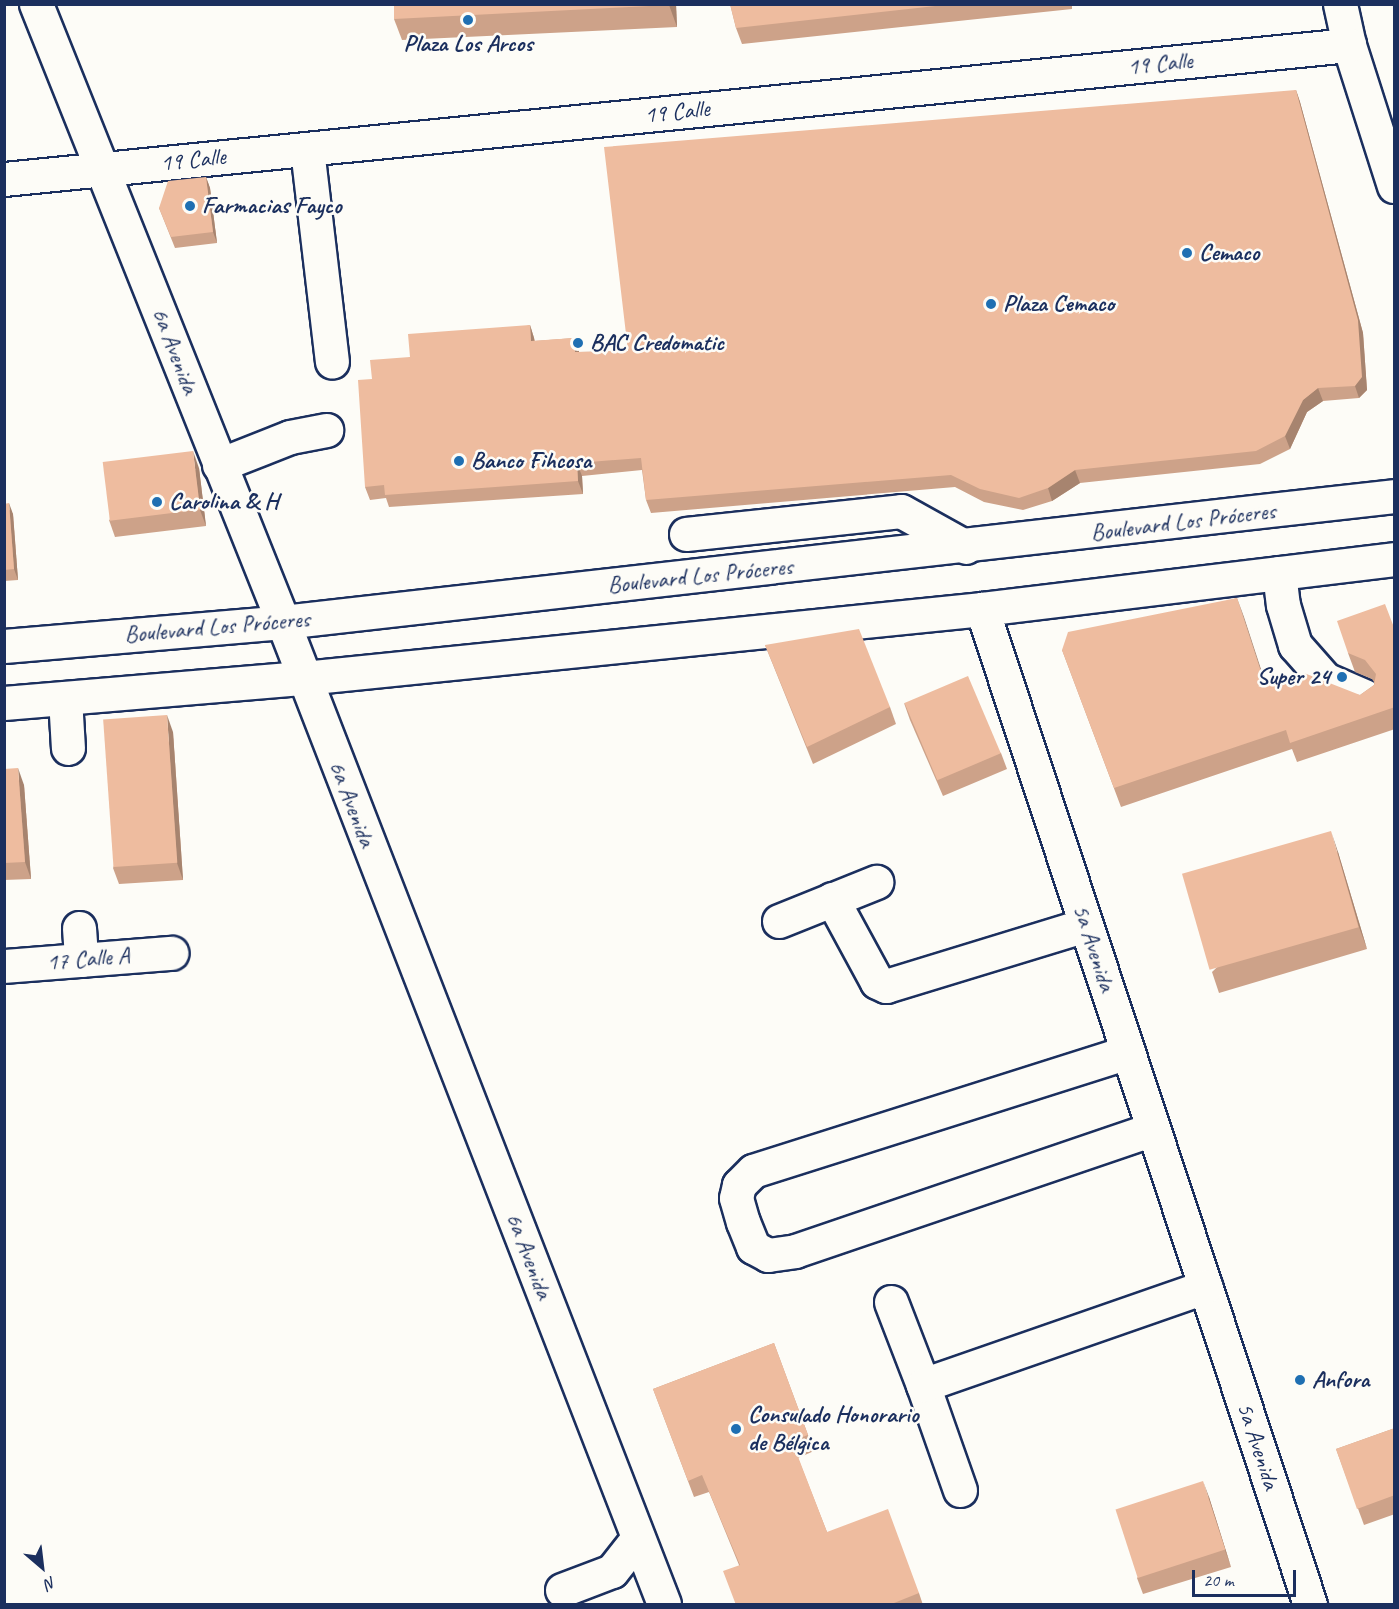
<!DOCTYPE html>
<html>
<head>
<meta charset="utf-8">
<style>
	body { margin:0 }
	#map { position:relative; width:1399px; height:1609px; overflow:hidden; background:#fdfcf7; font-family:Caveat,sans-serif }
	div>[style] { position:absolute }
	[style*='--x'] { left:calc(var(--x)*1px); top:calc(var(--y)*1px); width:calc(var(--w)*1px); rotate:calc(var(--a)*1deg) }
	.roads { filter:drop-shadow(2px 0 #1b2f5e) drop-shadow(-2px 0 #1b2f5e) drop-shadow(0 2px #1b2f5e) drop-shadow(0 -2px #1b2f5e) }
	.minor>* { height:33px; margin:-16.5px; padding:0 16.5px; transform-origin:16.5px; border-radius:16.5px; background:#fdfcf7 }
	.highway>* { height:33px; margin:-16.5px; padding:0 16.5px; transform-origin:16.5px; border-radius:16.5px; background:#fdfcf7 }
	.wall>* { inset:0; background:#cda289 }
	.shaded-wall>* { inset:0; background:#a7846f }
	.building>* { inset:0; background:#eebc9f; transform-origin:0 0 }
	.dots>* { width:16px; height:16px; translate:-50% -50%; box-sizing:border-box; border:3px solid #fdfcf7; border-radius:50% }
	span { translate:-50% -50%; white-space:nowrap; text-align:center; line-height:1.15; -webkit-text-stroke:5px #fdfcf7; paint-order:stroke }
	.poi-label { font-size:24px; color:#1b2f5e; font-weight:700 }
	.left { translate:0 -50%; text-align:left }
	.right { translate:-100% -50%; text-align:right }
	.street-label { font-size:24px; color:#1b2f5e }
	.frame { position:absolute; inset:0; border:6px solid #1b2f5e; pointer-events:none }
	.north { position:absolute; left:12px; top:1537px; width:60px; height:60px; -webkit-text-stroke:4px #fdfcf7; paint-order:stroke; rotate:152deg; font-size:16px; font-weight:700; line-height:24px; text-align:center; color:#1b2f5e }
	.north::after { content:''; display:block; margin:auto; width:21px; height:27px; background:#1b2f5e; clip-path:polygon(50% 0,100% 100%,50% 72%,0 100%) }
	.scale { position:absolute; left:1192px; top:1570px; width:104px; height:27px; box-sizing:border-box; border:3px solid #1b2f5e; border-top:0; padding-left:8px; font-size:18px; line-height:21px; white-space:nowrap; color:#1b2f5e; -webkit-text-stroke:4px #fdfcf7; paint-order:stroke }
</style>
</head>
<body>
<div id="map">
	<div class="roads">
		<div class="minor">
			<i style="--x:36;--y:4;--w:666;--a:68.21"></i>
			<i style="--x:283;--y:622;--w:1053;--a:68.79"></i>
			<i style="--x:1340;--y:4;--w:42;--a:77.6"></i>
			<i style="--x:1349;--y:45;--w:148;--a:72.3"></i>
			<i style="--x:307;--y:149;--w:214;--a:83.3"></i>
			<i style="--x:4;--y:179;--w:1352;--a:-5.69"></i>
			<i style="--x:219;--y:465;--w:76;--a:-21.5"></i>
			<i style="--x:290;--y:437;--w:37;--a:-11"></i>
			<i style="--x:686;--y:534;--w:216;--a:-6.1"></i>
			<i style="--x:901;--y:511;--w:74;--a:29"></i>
			<i style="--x:1279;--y:573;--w:32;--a:83"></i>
			<i style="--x:1283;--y:605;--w:42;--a:73.3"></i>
			<i style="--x:1295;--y:645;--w:45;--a:48.6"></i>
			<i style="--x:1325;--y:679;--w:43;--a:23.6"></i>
			<i style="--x:982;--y:609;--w:1048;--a:71.76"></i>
			<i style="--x:65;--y:698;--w:50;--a:86.6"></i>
			<i style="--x:832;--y:899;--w:94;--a:61.5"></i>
			<i style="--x:877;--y:982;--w:10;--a:24"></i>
			<i style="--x:886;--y:986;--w:209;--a:-17"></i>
			<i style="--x:779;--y:921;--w:105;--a:-21.9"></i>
			<i style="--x:79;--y:928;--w:32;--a:86"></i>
			<i style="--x:4;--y:966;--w:168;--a:-4.5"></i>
			<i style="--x:1128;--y:1052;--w:393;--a:162.4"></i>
			<i style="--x:753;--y:1171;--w:20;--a:135"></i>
			<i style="--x:739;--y:1185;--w:13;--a:103"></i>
			<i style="--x:736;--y:1198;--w:25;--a:74"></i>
			<i style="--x:743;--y:1222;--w:27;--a:68"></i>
			<i style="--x:753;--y:1247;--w:17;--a:28"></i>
			<i style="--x:768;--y:1255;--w:27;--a:-8"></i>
			<i style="--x:795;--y:1251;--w:378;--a:-18.8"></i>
			<i style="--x:891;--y:1302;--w:89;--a:68.9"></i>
			<i style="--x:960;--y:1490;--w:111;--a:-109.4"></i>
			<i style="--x:923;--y:1385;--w:299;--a:-19.2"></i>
			<i style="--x:562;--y:1590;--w:53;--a:-20.8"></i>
			<i style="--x:612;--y:1571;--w:42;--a:-51.8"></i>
		</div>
		<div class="highway">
			<i style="--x:4;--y:646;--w:280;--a:-4.9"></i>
			<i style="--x:283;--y:622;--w:1118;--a:-6.47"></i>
			<i style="--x:4;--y:703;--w:301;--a:-4.8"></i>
			<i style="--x:304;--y:678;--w:682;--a:-5.81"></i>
			<i style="--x:982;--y:609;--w:415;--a:-6.9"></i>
		</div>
	</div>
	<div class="wall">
		<i style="clip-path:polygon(394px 4px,676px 4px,677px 27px,402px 40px,394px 19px)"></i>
		<i style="clip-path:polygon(730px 4px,1072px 4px,1072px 9px,742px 44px,736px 28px)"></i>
		<i style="clip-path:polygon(1296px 90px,1300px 102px,1363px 333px,1367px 390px,1359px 398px,1323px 401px,1307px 412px,1290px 449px,1260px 464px,1080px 483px,1052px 501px,1023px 510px,984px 502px,955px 487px,651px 513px,646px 500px,642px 470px,582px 476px,583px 494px,389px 507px,386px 498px,370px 500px,365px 487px,372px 379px,410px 357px,530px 325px,535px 341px,574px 338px,579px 352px,628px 351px)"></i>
		<i style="clip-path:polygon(206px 177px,210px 188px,217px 243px,175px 248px,159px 208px)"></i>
		<i style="clip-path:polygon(199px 468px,206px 526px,115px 537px,109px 520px)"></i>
		<i style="clip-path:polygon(4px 504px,13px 514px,18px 580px,4px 581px)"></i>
		<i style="clip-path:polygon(1237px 598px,1265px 683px,1360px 695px,1374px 685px,1374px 682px,1372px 679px,1355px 672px,1348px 653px,1395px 630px,1395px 729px,1297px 762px,1292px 749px,1121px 807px,1062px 650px)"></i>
		<i style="clip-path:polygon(765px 645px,890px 707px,896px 724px,813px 764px)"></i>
		<i style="clip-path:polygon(904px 703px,1001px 753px,1007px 769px,943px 796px,910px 720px)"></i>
		<i style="clip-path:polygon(173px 732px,183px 880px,119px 884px,113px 868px)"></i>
		<i style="clip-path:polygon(4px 769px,24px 785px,31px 879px,4px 880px)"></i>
		<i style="clip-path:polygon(1338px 852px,1367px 949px,1219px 993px,1212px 972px)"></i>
		<i style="clip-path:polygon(774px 1343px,814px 1451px,798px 1458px,827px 1532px,919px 1593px,923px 1605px,736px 1605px,739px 1565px,709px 1492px,694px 1497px,653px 1389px)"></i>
		<i style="clip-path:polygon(1395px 1428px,1395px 1514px,1364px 1525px,1336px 1449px)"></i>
		<i style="clip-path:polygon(1209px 1497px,1231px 1567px,1143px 1594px,1137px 1578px)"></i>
	</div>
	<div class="shaded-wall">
		<i style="clip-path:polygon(669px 4px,676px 4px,677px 27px,669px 5px)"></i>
		<i style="clip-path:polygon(1296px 90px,1300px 102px,1363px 333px,1367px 390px,1359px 398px,1355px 386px)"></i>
		<i style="clip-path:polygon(206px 177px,210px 188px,217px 243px,213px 232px)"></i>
		<i style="clip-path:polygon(530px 325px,534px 338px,535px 354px,531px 341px)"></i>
		<i style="clip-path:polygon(574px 338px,579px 350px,579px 365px,575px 352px)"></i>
		<i style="clip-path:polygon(1318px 388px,1323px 401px,1307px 412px,1290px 449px,1285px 436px,1303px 400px)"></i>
		<i style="clip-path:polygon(193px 451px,199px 468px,206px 526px,200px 510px)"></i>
		<i style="clip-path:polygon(577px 463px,582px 476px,583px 494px,578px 481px)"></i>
		<i style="clip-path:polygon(1075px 470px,1080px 483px,1052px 501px,1048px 488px)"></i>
		<i style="clip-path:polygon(9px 503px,13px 514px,18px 580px,14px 569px)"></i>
		<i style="clip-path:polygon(1237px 598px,1244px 617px,1272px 703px,1265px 684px)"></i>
		<i style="clip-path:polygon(167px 715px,173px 732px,183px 880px,177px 863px)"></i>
		<i style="clip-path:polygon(18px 768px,24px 785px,31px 879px,25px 862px)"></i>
		<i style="clip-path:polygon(1331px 831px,1338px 852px,1367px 949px,1359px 927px)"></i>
		<i style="clip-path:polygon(1203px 1481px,1209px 1497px,1231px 1567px,1225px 1550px)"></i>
	</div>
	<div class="building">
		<i style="clip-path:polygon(394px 4px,669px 4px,669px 5px,394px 19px)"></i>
		<i style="clip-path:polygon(730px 4px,953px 4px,736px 28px)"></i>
		<i style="clip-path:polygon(1296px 90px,1358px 320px,1362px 377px,1355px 386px,1318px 388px,1303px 400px,1285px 436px,1256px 451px,1075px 470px,1048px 488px,1019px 498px,980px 489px,951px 475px,646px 500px,641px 458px,577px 463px,578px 481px,385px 495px,384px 485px,365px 487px,358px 380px,372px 379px,370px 360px,410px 357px,408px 334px,530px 325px,531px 341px,574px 338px,575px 352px,628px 351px,604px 147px)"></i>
		<i style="clip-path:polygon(206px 177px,213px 232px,171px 237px,159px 208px,168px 181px)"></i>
		<i style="left:193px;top:451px;width:59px;height:91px;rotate:83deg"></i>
		<i style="clip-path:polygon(9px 503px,14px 569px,4px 570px,4px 504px)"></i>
		<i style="clip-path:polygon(1237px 598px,1265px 684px,1304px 673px,1360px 695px,1374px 685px,1376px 674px,1365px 660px,1348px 653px,1337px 621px,1385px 604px,1395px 630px,1395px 707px,1290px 743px,1286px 730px,1114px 788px,1062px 650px,1068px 632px)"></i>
		<i style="clip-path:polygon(859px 629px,890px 707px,807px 747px,765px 645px)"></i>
		<i style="left:968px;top:676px;width:84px;height:69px;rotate:67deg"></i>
		<i style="left:167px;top:715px;width:148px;height:64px;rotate:86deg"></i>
		<i style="clip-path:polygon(18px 768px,25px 862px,4px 863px,4px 769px)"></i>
		<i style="left:1331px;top:831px;width:100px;height:155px;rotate:74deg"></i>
		<i style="clip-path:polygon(774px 1343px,808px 1435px,792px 1441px,827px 1532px,888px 1509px,919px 1593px,889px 1605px,736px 1605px,723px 1571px,740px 1565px,702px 1475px,688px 1481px,653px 1389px)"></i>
		<i style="clip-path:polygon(1395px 1428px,1395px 1495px,1357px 1509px,1336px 1449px)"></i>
		<i style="left:1203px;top:1481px;width:72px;height:92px;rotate:72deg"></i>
	</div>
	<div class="dots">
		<i style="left:468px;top:20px;background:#1f6fb2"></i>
		<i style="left:190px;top:206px;background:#1f6fb2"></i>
		<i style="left:1187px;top:253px;background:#1f6fb2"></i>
		<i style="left:991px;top:304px;background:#1f6fb2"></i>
		<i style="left:578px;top:343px;background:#1f6fb2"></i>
		<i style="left:459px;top:461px;background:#1f6fb2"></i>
		<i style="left:157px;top:502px;background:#1f6fb2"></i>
		<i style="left:1342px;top:677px;background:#1f6fb2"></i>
		<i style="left:1300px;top:1380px;background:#1f6fb2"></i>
		<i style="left:736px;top:1429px;background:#1f6fb2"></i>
	</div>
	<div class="poi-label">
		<span style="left:468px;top:44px">Plaza Los Arcos</span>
		<span class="left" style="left:202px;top:206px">Farmacias Fayco</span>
		<span class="left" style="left:1199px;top:253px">Cemaco</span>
		<span class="left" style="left:1003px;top:304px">Plaza Cemaco</span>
		<span class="left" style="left:590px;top:343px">BAC Credomatic</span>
		<span class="left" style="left:471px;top:461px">Banco Fihcosa</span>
		<span class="left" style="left:169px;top:502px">Carolina &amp; H</span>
		<span class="right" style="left:1330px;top:677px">Super 24</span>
		<span class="left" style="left:1312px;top:1380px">Anfora</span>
		<span class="left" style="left:748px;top:1429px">Consulado Honorario<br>de Bélgica</span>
	</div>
	<div class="street-label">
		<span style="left:1160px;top:64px;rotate:-6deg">19 Calle</span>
		<span style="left:677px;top:112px;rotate:-6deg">19 Calle</span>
		<span style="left:193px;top:160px;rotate:-6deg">19 Calle</span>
		<span style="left:175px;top:351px;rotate:69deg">6a Avenida</span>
		<span style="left:1183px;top:522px;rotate:-7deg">Boulevard Los Próceres</span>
		<span style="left:700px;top:576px;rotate:-6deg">Boulevard Los Próceres</span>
		<span style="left:217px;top:627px;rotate:-5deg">Boulevard Los Próceres</span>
		<span style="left:352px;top:804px;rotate:69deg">6a Avenida</span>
		<span style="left:1094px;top:948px;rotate:72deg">5a Avenida</span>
		<span style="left:88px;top:959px;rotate:-5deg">17 Calle A</span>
		<span style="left:529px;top:1256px;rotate:69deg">6a Avenida</span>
		<span style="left:1258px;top:1446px;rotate:72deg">5a Avenida</span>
	</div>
	<div class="frame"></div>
	<div class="north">N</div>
	<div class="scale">20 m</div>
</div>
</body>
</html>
